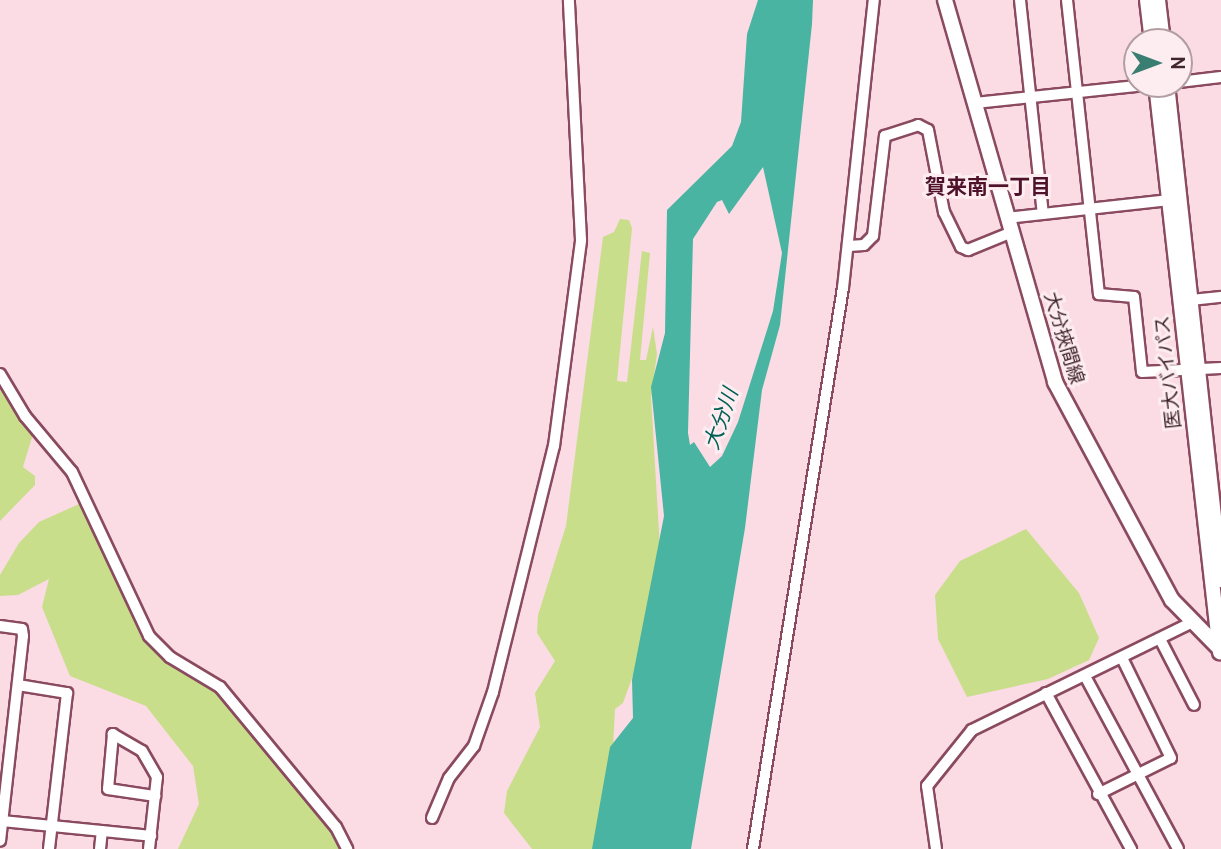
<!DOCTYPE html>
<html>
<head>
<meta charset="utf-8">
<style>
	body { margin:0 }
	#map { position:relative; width:1221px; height:849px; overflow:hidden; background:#fbdbe4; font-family:Cabin,"Noto Sans JP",sans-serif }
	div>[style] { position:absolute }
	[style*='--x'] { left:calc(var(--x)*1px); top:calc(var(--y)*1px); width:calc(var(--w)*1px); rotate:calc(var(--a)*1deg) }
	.green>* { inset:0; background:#c9de8b }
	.water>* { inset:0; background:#4ab4a2 }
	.roads { filter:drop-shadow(2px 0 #8a4a5f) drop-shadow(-2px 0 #8a4a5f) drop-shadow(0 2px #8a4a5f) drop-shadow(0 -2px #8a4a5f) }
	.minor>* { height:10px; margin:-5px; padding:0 5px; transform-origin:5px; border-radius:5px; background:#fff }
	.major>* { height:14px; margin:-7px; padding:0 7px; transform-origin:7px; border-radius:7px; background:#fff }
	span { translate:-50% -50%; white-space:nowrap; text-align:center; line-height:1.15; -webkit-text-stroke:6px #fdedf1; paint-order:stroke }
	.street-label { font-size:19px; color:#42262f }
	.neighbourhood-label { font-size:21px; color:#4e132a; font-weight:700 }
	.water-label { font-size:21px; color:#006054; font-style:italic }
	.north { position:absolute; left:1123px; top:28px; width:70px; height:70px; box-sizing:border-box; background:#fdedf1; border:2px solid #b29da3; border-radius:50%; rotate:90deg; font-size:19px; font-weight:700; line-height:28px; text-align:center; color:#42262f }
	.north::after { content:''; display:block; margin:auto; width:24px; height:32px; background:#3a7e72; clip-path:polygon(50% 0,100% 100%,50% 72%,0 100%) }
</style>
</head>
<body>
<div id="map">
	<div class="green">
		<i style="clip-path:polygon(620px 219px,629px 220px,632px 228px,617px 381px,627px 382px,642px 251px,650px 253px,640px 360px,646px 360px,653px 327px,657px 354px,651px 397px,660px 549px,639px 659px,623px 703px,615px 709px,612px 766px,593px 849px,532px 849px,504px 813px,507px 791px,540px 727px,535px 693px,555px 661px,537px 633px,538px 615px,566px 526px,603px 237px,614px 232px)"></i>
		<i style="clip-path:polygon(0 386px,33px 434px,23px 467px,35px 476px,35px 485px,0 521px)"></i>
		<i style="clip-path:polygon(79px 504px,149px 645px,165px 662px,219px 693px,319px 810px,340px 849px,178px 849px,199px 804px,193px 766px,146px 706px,70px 676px,42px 607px,49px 579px,18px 595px,0 596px,0 575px,19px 543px,39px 522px)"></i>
		<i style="clip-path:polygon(1026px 529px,1079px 593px,1099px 638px,1089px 660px,1048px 679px,967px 697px,938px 639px,935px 595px,960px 561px)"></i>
	</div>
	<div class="water">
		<i style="clip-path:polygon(evenodd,758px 0,813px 0,812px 24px,780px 325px,762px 390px,745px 528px,691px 849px,592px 849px,610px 747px,633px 718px,632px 680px,664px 516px,651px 387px,665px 333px,667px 210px,732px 146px,741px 122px,747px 34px,758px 0,763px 167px,782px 253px,773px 311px,738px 422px,722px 456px,710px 467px,694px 442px,690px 445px,688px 433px,693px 239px,717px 202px,722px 200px,729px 214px,763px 167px)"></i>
	</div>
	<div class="roads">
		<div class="minor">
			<i style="--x:1020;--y:0;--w:215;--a:83.9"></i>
			<i style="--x:1067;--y:0;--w:296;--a:83.8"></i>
			<i style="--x:1099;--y:294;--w:35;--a:5"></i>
			<i style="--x:1134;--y:297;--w:75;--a:83.9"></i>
			<i style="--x:1142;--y:372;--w:79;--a:-2.9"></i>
			<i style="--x:1179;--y:82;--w:42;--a:-6.8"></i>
			<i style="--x:975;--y:103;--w:181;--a:-6"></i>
			<i style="--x:1007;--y:218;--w:163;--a:-6.3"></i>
			<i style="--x:849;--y:246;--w:15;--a:-4"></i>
			<i style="--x:864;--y:245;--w:13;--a:-45"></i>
			<i style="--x:873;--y:236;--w:101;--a:-83.2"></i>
			<i style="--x:885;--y:136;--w:35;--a:-18"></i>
			<i style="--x:918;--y:125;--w:11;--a:27"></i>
			<i style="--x:928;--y:130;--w:84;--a:79"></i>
			<i style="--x:944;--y:212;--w:39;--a:64"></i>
			<i style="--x:961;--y:247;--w:8;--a:23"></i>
			<i style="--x:968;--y:250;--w:48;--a:-22.2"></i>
			<i style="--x:1191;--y:300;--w:30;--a:-6"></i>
			<i style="--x:0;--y:374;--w:49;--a:59.2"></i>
			<i style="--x:25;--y:416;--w:73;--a:50"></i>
			<i style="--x:72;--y:472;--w:181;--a:64.8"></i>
			<i style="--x:149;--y:636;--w:30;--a:45"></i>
			<i style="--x:170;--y:657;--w:58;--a:31"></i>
			<i style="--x:220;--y:687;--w:182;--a:50.4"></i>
			<i style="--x:336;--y:827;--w:25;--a:63"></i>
			<i style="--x:0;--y:626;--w:22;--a:8"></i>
			<i style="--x:22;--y:629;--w:7;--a:82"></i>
			<i style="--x:23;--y:636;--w:206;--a:96.4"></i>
			<i style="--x:1160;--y:639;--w:74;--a:62.7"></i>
			<i style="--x:1085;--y:676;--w:196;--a:61.7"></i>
			<i style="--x:18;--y:685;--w:50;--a:9.3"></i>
			<i style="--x:67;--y:693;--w:157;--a:96.6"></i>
			<i style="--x:1046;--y:693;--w:178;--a:61.4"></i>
			<i style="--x:1098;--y:794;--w:81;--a:-26.3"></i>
			<i style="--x:1171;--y:758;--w:111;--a:-116.1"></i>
			<i style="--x:432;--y:818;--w:43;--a:-67"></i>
			<i style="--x:449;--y:778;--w:41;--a:-52"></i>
			<i style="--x:474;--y:746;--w:57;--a:-70.6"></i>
			<i style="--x:493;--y:692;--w:253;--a:-76.1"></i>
			<i style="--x:554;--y:446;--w:208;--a:-82.5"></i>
			<i style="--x:581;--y:240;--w:240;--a:-92.9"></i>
			<i style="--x:2;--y:821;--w:150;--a:5.7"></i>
			<i style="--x:100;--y:849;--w:18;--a:-84"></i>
			<i style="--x:149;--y:849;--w:72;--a:-83.7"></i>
			<i style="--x:157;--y:777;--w:30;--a:-120"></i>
			<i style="--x:142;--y:751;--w:34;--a:-150"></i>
			<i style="--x:113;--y:734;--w:55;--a:95.2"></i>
			<i style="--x:108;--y:789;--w:48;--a:8.5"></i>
			<i style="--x:753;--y:849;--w:568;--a:-80.89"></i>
			<i style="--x:843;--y:288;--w:290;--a:-83.9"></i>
			<i style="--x:936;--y:849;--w:64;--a:-98.1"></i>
			<i style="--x:927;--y:786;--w:72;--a:-51.2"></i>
			<i style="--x:972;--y:730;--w:243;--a:-26.1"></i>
		</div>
		<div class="major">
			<i style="--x:945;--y:0;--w:398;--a:73.9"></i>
			<i style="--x:1055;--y:382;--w:247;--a:61.8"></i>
			<i style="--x:1172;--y:600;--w:70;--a:45.6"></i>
			<i style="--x:1147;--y:0;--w:42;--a:83.2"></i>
			<i style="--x:1158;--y:0;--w:42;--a:83.2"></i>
			<i style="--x:1156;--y:84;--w:572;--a:83.57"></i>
			<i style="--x:1167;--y:84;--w:499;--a:83.8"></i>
		</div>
	</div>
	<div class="street-label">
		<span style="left:1064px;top:338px;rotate:73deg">大分挾間線</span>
		<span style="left:1168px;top:372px;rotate:-96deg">医大バイパス</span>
	</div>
	<div class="neighbourhood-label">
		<span style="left:988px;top:187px">賀来南一丁目</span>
	</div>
	<div class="water-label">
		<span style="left:721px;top:419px;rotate:-71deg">大分川</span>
	</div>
	<div class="north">N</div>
</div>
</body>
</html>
